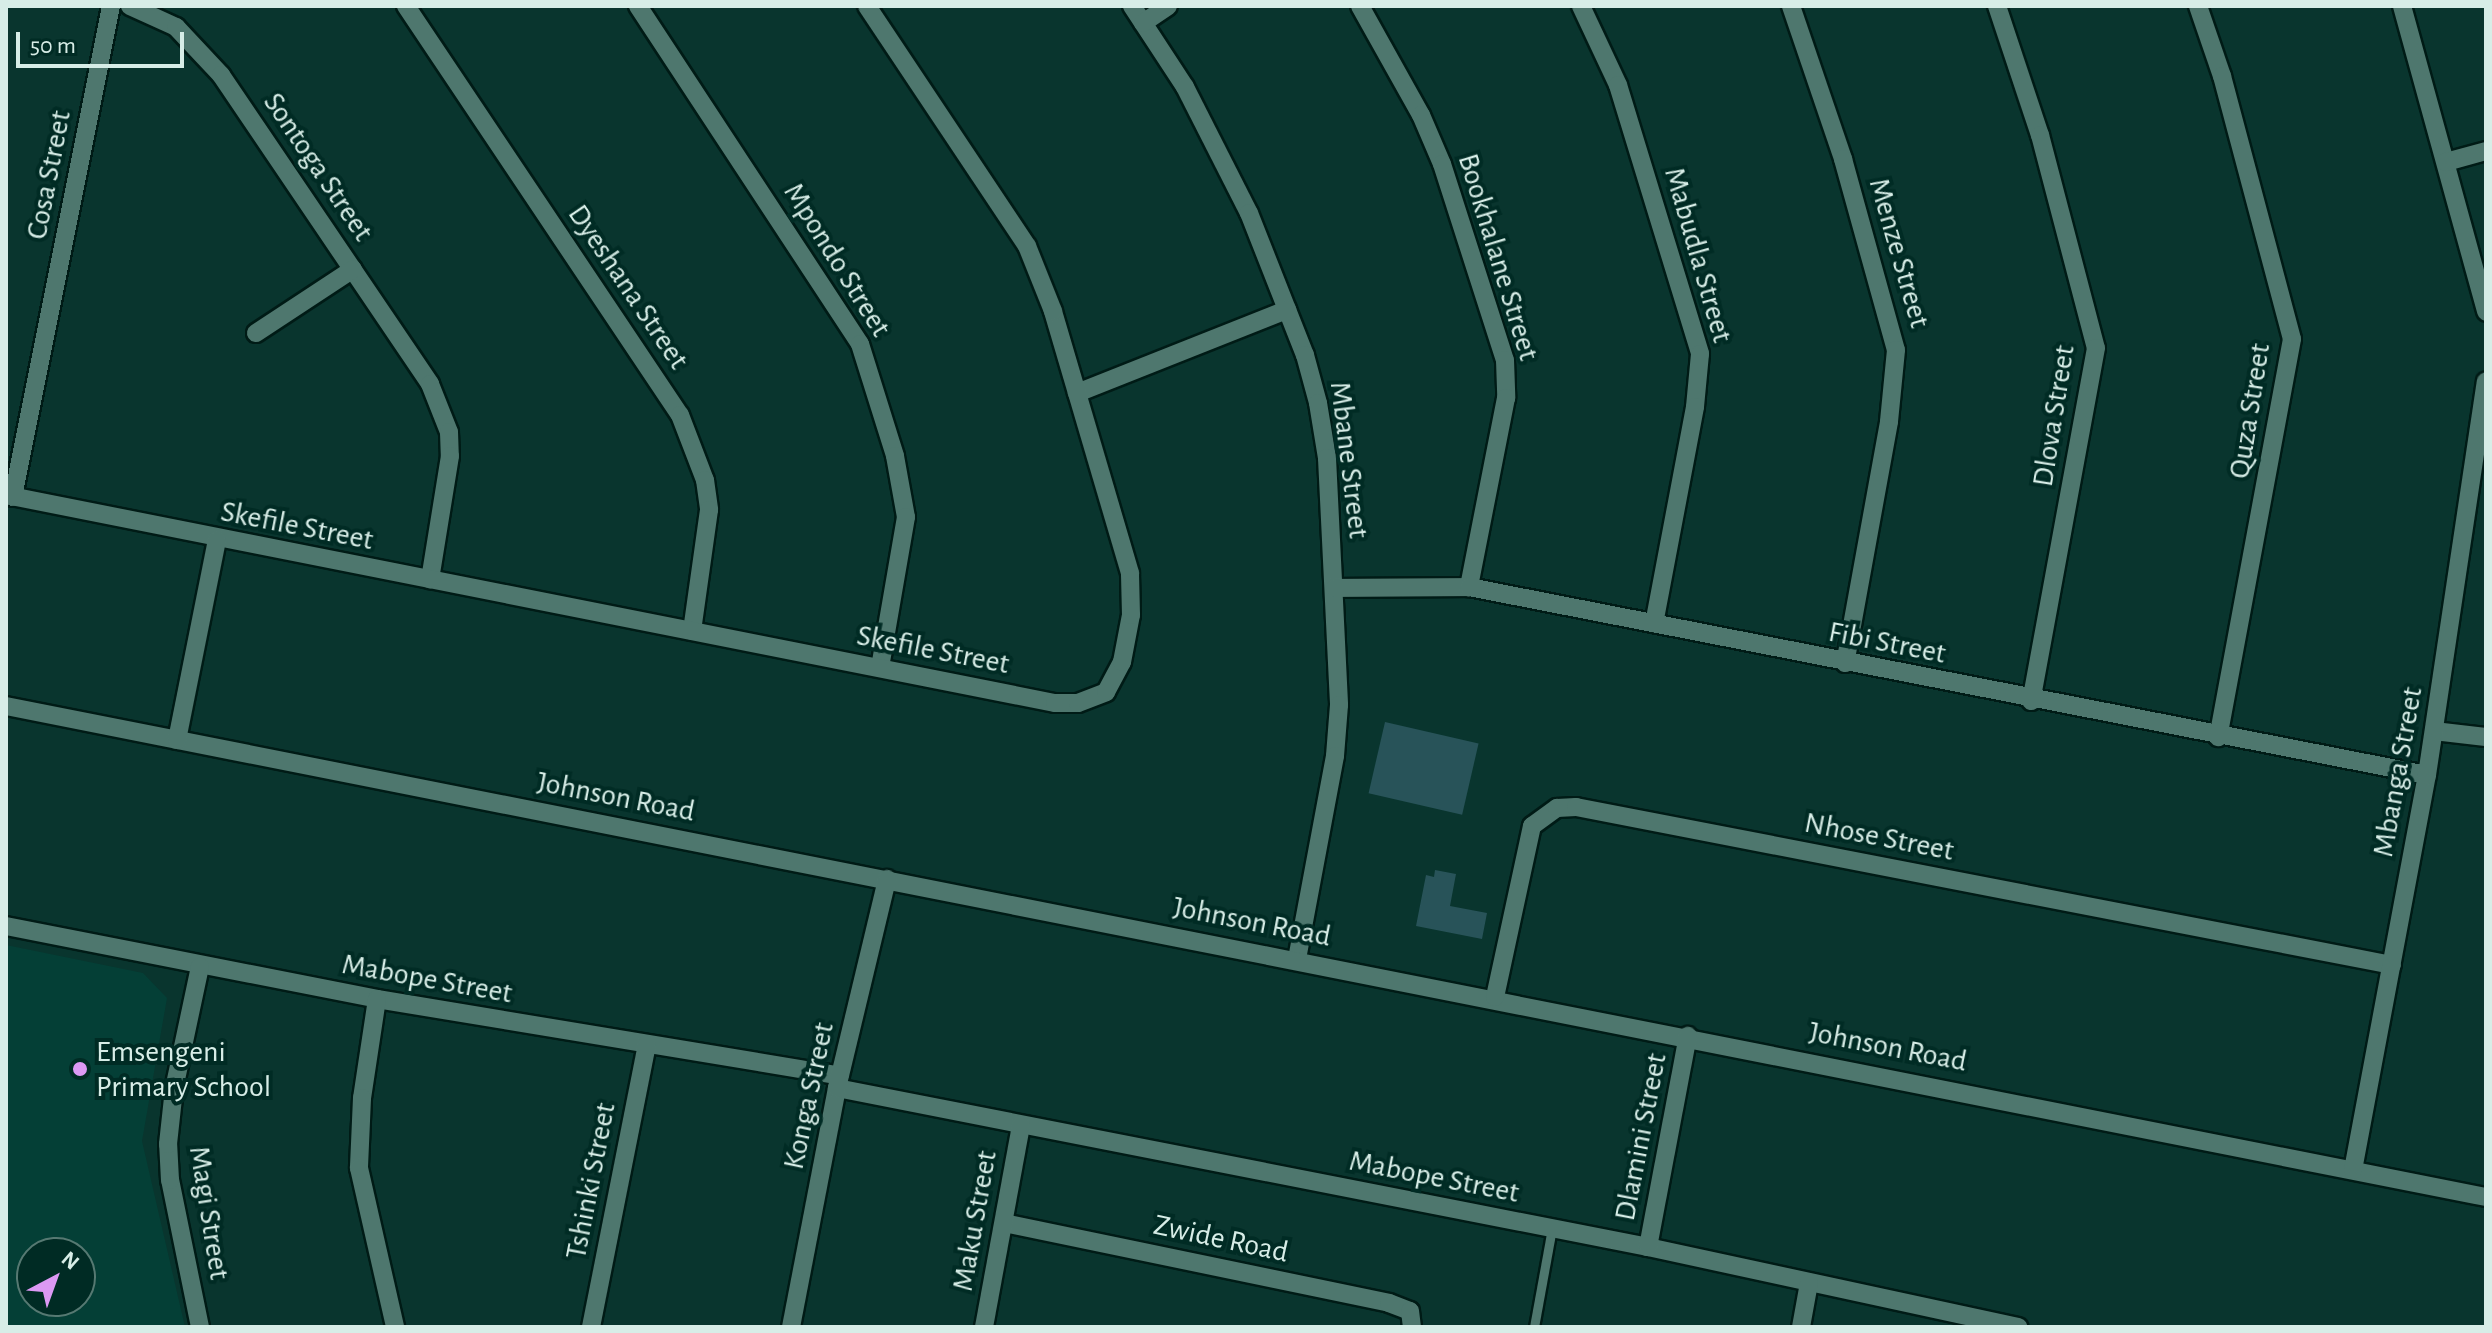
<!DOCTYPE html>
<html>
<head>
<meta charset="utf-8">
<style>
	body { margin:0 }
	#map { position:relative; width:2492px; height:1333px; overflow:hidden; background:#09352e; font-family:"Alegreya Sans",sans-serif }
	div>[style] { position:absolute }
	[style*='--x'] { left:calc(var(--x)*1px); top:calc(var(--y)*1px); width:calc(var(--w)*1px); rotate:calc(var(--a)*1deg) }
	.built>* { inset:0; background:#043f36 }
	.building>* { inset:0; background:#285359; transform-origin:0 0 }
	.roads { filter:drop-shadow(2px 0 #001b16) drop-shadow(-2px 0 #001b16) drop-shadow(0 2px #001b16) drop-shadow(0 -2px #001b16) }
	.service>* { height:9px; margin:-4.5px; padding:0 4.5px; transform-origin:4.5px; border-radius:4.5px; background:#4e776e }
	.minor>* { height:18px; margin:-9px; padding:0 9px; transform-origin:9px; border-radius:9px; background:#4e776e }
	.dots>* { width:22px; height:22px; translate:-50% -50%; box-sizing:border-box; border:4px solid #002b24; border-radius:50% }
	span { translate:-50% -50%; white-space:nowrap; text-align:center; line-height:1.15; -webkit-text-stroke:8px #002b24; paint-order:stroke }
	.street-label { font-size:30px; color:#d7ede7 }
	.poi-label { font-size:30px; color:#d7ede7 }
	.left { translate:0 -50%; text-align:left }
	.frame { position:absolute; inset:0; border:8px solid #d7ede7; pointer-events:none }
	.north { position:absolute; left:16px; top:1237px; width:80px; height:80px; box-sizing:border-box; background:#002b24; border:2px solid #567972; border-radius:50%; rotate:41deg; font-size:22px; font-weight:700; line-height:32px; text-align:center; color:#d7ede7 }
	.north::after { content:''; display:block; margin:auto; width:28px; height:36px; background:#dc99f4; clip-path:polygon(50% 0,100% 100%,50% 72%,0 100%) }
	.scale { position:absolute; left:16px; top:32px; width:168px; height:36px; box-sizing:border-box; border:4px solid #d7ede7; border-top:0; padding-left:10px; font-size:24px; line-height:28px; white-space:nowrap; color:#d7ede7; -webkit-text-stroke:6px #002b24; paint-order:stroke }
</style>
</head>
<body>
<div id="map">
	<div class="built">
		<i style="clip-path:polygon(evenodd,6px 945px,143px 973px,167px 998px,142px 1141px,185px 1327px,6px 1327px,6px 945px,32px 1253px,80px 1253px,80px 1301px,32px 1301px,32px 1253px)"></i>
	</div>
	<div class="building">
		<i style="left:1385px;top:722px;width:96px;height:73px;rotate:13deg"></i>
		<i style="clip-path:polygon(1435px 870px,1456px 874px,1450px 906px,1487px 913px,1482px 939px,1416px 926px,1426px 875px,1434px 877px)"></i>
	</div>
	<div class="roads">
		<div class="service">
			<i style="--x:1534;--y:1327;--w:101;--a:-79.7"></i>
		</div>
		<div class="minor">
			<i style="--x:130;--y:6;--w:51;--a:24.5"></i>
			<i style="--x:176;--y:27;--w:66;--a:46.8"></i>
			<i style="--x:221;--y:75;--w:373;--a:55.9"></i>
			<i style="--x:430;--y:384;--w:52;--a:68.4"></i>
			<i style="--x:449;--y:432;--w:24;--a:88"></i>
			<i style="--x:450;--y:456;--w:125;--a:99.2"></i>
			<i style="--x:406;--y:6;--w:492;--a:56.2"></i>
			<i style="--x:680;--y:415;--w:70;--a:69"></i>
			<i style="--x:705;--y:480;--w:30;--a:82"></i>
			<i style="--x:709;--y:510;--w:122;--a:98"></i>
			<i style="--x:638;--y:6;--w:404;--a:56.7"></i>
			<i style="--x:860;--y:344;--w:117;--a:72.6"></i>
			<i style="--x:895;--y:456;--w:62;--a:79.8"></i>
			<i style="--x:906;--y:517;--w:153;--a:99.8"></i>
			<i style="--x:1132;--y:6;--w:97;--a:56.8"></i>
			<i style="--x:1185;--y:87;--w:141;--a:63.1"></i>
			<i style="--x:1249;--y:213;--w:153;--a:68.5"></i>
			<i style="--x:1305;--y:355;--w:50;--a:74.8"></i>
			<i style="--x:1318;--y:403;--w:56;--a:80.7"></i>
			<i style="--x:1327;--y:458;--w:247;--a:87.2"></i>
			<i style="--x:1339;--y:705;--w:51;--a:94.5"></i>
			<i style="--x:1335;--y:756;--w:207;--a:100.6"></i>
			<i style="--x:1360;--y:6;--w:125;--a:60.8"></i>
			<i style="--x:1421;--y:115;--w:53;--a:66.8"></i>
			<i style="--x:1442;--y:164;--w:206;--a:72.2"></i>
			<i style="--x:1505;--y:360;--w:38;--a:88"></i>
			<i style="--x:1506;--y:398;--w:193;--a:101.1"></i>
			<i style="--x:1581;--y:6;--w:87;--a:64.9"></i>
			<i style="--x:1618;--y:85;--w:281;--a:73"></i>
			<i style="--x:1700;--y:354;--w:53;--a:95.4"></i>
			<i style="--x:1695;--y:407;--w:220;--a:100.7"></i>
			<i style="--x:1791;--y:6;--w:162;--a:71.2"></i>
			<i style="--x:1843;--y:159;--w:198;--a:74.5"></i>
			<i style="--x:1896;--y:350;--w:72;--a:95.6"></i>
			<i style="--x:1889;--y:422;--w:245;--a:100.3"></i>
			<i style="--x:1997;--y:6;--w:136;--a:71.6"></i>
			<i style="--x:2040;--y:135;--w:220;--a:75.3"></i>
			<i style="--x:2096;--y:348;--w:359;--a:100.4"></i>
			<i style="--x:2198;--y:6;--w:74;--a:71.1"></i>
			<i style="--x:2222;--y:76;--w:272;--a:75.1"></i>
			<i style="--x:2292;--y:339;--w:405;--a:100.5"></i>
			<i style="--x:2402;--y:6;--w:317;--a:74.6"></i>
			<i style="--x:1143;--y:23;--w:30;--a:-34"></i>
			<i style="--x:2446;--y:162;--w:41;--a:-15.4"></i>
			<i style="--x:256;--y:333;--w:116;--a:-33.4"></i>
			<i style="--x:1077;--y:393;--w:226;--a:-21.6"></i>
			<i style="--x:6;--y:495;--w:1069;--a:11.22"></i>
			<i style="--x:1055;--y:703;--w:23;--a:0"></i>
			<i style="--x:1078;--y:703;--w:30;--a:-21"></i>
			<i style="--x:1106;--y:692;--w:34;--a:-62"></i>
			<i style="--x:1122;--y:662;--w:48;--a:-79.2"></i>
			<i style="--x:1131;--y:615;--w:42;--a:-91.4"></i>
			<i style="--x:1130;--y:573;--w:273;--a:-106.4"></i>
			<i style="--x:1053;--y:311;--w:70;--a:-111.8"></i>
			<i style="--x:1027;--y:246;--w:288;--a:-123.7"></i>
			<i style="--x:13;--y:497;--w:501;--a:-78.71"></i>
			<i style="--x:1335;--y:588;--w:134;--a:-0.4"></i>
			<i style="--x:1469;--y:587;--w:976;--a:11.1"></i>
			<i style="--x:6;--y:706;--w:2528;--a:11.2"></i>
			<i style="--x:2434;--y:731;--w:52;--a:6.6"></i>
			<i style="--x:177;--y:740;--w:204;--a:-78.7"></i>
			<i style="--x:6;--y:926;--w:378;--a:11.1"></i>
			<i style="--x:377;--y:999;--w:469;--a:9.4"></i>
			<i style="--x:1495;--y:997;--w:175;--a:-77.8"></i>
			<i style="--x:1532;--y:826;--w:31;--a:-36"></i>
			<i style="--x:1557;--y:808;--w:19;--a:-3"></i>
			<i style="--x:1576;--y:807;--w:831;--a:10.96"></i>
			<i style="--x:377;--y:999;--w:100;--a:98.6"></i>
			<i style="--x:362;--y:1098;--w:70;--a:92.5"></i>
			<i style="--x:359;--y:1168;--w:163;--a:77.2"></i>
			<i style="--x:837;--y:1088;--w:826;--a:11.09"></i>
			<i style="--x:1648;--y:1247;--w:379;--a:12.2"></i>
			<i style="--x:2353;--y:1170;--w:402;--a:-79.4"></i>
			<i style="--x:2427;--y:775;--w:398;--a:-81.5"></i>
			<i style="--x:1004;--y:1223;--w:393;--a:11.7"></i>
			<i style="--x:1389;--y:1303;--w:22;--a:21"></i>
			<i style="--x:1410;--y:1311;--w:16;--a:83"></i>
			<i style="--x:1648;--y:1247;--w:215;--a:-79.3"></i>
			<i style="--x:200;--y:1327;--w:150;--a:-101.5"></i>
			<i style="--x:170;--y:1180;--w:36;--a:-93"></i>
			<i style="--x:168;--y:1144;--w:55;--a:-83.8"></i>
			<i style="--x:174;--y:1089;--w:125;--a:-78"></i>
			<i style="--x:591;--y:1327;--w:288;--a:-78.8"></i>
			<i style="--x:791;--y:1327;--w:243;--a:-79.1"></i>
			<i style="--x:837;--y:1088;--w:215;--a:-76.5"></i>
			<i style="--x:984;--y:1327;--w:205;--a:-79.6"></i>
			<i style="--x:1801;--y:1327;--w:45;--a:-79.7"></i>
		</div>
	</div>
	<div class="dots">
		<i style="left:80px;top:1069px;background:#dc99f4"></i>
	</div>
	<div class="street-label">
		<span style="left:318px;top:167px;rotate:56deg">Sontoga Street</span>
		<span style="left:49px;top:175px;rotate:-79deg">Cosa Street</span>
		<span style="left:1899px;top:253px;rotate:74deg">Menze Street</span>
		<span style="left:1698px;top:255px;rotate:74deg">Mabudla Street</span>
		<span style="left:1498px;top:257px;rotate:73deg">Bookhalane Street</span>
		<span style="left:837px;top:260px;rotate:58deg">Mpondo Street</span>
		<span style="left:628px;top:287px;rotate:56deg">Dyeshana Street</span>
		<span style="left:2250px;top:411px;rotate:-81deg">Quza Street</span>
		<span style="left:2054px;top:416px;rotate:-81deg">Dlova Street</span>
		<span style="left:1349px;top:460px;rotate:83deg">Mbane Street</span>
		<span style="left:297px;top:526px;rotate:11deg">Skefile Street</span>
		<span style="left:1887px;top:643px;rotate:11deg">Fibi Street</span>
		<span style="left:933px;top:650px;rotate:11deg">Skefile Street</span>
		<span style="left:2398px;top:772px;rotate:-80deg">Mbanga Street</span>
		<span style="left:616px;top:797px;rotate:11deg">Johnson Road</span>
		<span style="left:1879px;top:837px;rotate:11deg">Nhose Street</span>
		<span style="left:1252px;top:922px;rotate:11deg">Johnson Road</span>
		<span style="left:427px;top:979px;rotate:10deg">Mabope Street</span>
		<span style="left:1888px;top:1047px;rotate:11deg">Johnson Road</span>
		<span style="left:809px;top:1096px;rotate:-78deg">Konga Street</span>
		<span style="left:1641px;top:1137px;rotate:-79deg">Dlamini Street</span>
		<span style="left:1434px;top:1177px;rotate:11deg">Mabope Street</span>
		<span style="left:591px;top:1181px;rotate:-79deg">Tshinki Street</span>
		<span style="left:209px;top:1213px;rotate:81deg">Magi Street</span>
		<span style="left:975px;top:1221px;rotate:-80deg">Maku Street</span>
		<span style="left:1221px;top:1239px;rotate:12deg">Zwide Road</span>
	</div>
	<div class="poi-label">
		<span class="left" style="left:96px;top:1069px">Emsengeni<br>Primary School</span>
	</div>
	<div class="frame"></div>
	<div class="north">N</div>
	<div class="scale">50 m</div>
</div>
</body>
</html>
